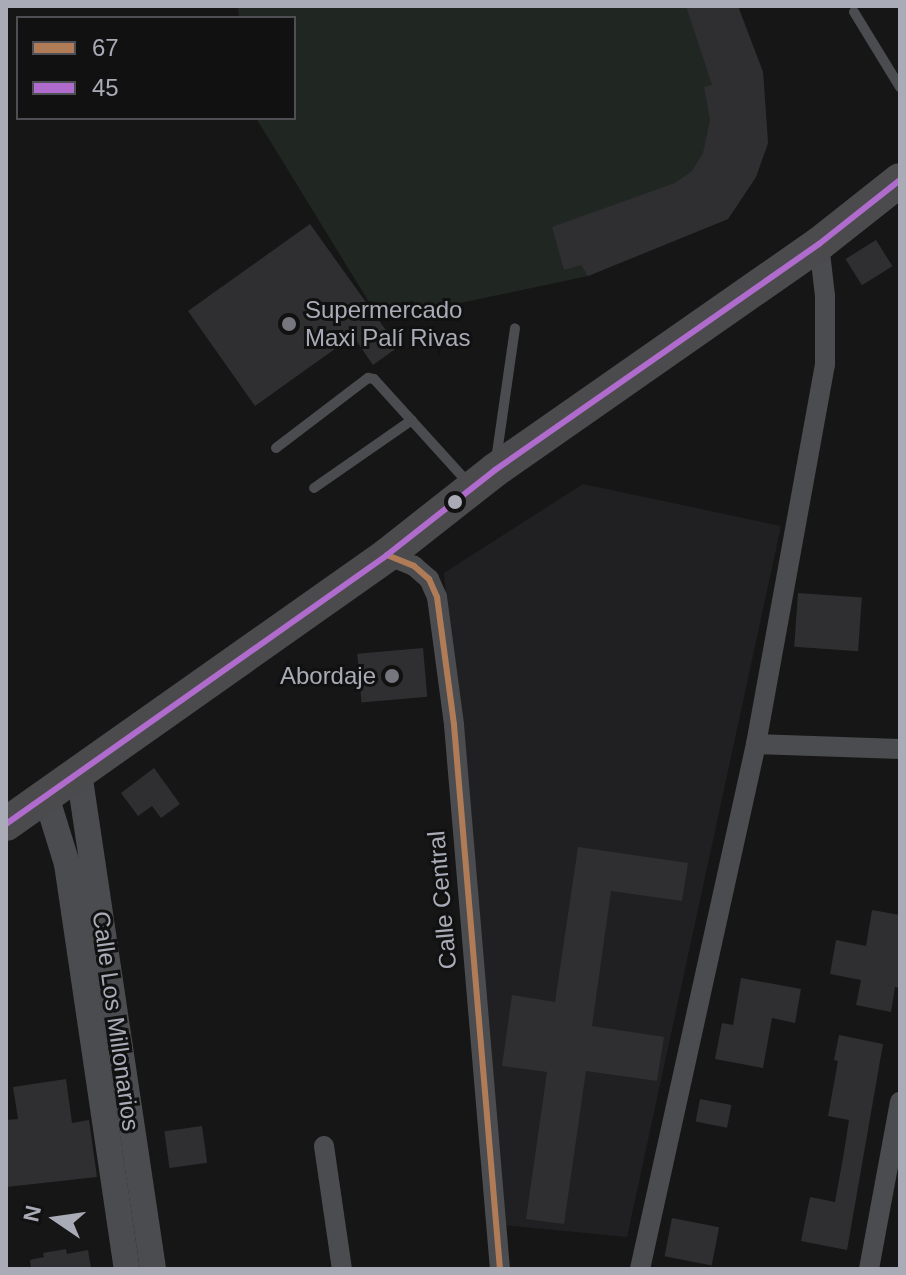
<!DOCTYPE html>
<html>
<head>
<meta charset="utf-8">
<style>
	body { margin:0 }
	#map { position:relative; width:906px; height:1275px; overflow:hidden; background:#161617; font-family:Helvetica,sans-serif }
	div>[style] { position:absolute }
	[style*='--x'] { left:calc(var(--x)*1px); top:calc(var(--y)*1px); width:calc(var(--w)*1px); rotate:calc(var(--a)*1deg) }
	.built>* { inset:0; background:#202022 }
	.green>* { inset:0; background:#202622 }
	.building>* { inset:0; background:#2f2f31; transform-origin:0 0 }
	.service>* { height:10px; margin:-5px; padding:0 5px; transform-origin:5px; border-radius:5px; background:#4b4c4f }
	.minor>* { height:20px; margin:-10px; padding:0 10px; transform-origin:10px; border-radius:10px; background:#4b4c4f }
	.tertiary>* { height:26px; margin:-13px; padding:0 13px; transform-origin:13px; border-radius:13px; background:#4b4c4f }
	.trunk>* { height:34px; margin:-17px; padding:0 17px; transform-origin:17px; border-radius:17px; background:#4b4b4e }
	.bus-1>* { height:6px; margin:-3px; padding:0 3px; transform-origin:3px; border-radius:3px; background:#b07c57 }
	.bus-2>* { height:6px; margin:-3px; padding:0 3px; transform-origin:3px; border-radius:3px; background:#b06ccc }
	.dots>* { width:22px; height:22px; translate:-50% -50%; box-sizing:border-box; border:4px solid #111112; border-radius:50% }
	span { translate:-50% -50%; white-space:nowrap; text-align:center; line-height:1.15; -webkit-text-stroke:6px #111112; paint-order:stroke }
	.poi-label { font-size:24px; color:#a9abb6 }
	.left { translate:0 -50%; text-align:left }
	.right { translate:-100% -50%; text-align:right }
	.street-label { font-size:24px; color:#a9abb6 }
	.frame { position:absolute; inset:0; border:8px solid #a9abb6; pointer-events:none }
	.legend { position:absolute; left:16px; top:16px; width:280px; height:104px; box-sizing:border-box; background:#111112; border:2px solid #4e4f54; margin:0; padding:10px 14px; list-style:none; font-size:24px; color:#a9abb6 }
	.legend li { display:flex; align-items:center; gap:16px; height:40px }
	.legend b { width:40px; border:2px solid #4e4f54 }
	.north { position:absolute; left:16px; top:1179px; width:80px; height:80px; -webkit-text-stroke:6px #111112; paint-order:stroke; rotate:283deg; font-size:22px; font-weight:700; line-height:32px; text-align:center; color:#a9abb6 }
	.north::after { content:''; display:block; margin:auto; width:28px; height:36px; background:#a9abb6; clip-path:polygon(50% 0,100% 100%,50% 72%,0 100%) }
</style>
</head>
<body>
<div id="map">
	<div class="built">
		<i style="clip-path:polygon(583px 484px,781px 526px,627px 1237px,502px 1225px,444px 573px)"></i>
	</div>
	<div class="green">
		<i style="clip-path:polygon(238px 6px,737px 6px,763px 72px,768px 143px,756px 177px,728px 219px,588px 276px,380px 320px,256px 118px,294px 118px,294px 18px,239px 18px)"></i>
	</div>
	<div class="building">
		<i style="clip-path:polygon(686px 6px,738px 6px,763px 72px,768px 143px,756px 177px,728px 219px,588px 276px,581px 265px,564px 270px,552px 227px,675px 183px,692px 171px,703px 153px,710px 120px,704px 87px,712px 85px)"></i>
		<i style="clip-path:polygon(310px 224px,398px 347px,373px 365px,353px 336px,255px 406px,188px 311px)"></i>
		<i style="left:876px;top:240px;width:31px;height:36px;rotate:58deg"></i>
		<i style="left:798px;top:593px;width:64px;height:54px;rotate:4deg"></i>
		<i style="left:423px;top:648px;width:49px;height:66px;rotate:85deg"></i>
		<i style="clip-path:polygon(154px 768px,180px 804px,161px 818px,152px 806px,138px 816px,121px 793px)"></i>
		<i style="clip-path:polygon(578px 847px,688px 863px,682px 901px,611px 891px,592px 1026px,664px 1037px,657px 1081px,586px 1071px,564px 1224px,526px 1219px,547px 1072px,502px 1066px,512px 995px,555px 1002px)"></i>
		<i style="clip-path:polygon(872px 910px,900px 915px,900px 988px,895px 987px,891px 1012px,856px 1005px,861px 980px,830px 974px,836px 940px,866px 946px)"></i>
		<i style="clip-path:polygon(741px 978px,801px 989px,795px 1023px,772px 1018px,763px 1068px,715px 1059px,722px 1023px,733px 1025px)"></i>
		<i style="clip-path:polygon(839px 1035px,883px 1044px,847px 1250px,801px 1241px,810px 1197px,835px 1202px,843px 1158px,849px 1120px,828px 1116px,838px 1061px,834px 1060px)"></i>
		<i style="clip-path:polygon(66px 1079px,72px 1123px,89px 1120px,97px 1177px,6px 1187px,6px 1120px,18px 1119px,13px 1087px)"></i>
		<i style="left:700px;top:1099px;width:32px;height:23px;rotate:11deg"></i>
		<i style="left:202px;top:1126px;width:37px;height:38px;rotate:82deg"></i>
		<i style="left:672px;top:1218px;width:48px;height:39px;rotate:11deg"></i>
		<i style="clip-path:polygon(66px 1249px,67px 1254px,88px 1250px,91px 1268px,31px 1269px,30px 1260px,44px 1257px,43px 1253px)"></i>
	</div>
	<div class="service">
		<i style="--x:854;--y:12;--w:88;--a:58.5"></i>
		<i style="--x:276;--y:448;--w:116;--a:-37.3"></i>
		<i style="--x:368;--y:378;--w:6;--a:9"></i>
		<i style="--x:374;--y:379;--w:143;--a:47.8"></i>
		<i style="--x:496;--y:460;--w:133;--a:-81.8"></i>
		<i style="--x:314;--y:488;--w:119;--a:-34.8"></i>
	</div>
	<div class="minor">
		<i style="--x:387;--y:555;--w:29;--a:22"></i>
		<i style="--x:414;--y:566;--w:20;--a:41"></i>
		<i style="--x:429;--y:579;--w:20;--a:66"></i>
		<i style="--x:437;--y:597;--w:129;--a:82.4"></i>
		<i style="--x:454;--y:725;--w:546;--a:85.17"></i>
		<i style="--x:756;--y:744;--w:144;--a:2"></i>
		<i style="--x:324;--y:1146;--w:124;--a:81.7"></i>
		<i style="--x:640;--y:1269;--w:538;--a:-77.54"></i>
		<i style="--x:756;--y:744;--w:386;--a:-79.7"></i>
		<i style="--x:825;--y:364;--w:68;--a:-90"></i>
		<i style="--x:825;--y:296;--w:52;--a:-96.6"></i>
		<i style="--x:869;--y:1269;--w:170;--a:-79.5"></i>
	</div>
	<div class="tertiary">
		<i style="--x:79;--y:773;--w:501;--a:81.51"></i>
		<i style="--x:46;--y:796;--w:71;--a:72.8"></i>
		<i style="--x:67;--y:864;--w:409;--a:81.6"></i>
	</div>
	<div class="trunk">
		<i style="--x:6;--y:824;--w:466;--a:-35.2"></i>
		<i style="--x:387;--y:555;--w:137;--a:-38.2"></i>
		<i style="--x:495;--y:470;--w:395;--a:-34.9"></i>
		<i style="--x:819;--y:244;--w:103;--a:-38.3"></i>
	</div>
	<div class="bus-1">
		<i style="--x:387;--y:555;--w:29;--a:22"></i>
		<i style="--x:414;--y:566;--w:20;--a:41"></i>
		<i style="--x:429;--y:579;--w:20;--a:66"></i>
		<i style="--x:437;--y:597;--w:129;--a:82.4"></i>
		<i style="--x:454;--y:725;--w:546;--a:85.17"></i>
	</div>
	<div class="bus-2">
		<i style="--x:6;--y:824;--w:466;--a:-35.2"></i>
		<i style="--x:387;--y:555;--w:137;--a:-38.2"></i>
		<i style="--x:495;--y:470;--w:395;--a:-34.9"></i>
		<i style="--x:819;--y:244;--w:103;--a:-38.3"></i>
	</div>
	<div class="dots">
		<i style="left:289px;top:324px;background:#76777e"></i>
		<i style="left:455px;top:502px;background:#a9abb6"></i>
		<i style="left:392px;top:676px;background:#76777e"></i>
	</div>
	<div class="poi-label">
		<span class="left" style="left:305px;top:324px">Supermercado<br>Maxi Palí Rivas</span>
		<span class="right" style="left:376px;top:676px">Abordaje</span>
	</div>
	<div class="street-label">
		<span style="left:442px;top:900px;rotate:-95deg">Calle Central</span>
		<span style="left:116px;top:1021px;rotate:82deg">Calle Los Millonarios</span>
	</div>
	<div class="frame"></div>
	<ul class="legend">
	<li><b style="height:10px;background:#b07c57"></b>67</li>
	<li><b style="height:10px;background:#b06ccc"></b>45</li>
	</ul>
	<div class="north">N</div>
</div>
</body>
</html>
